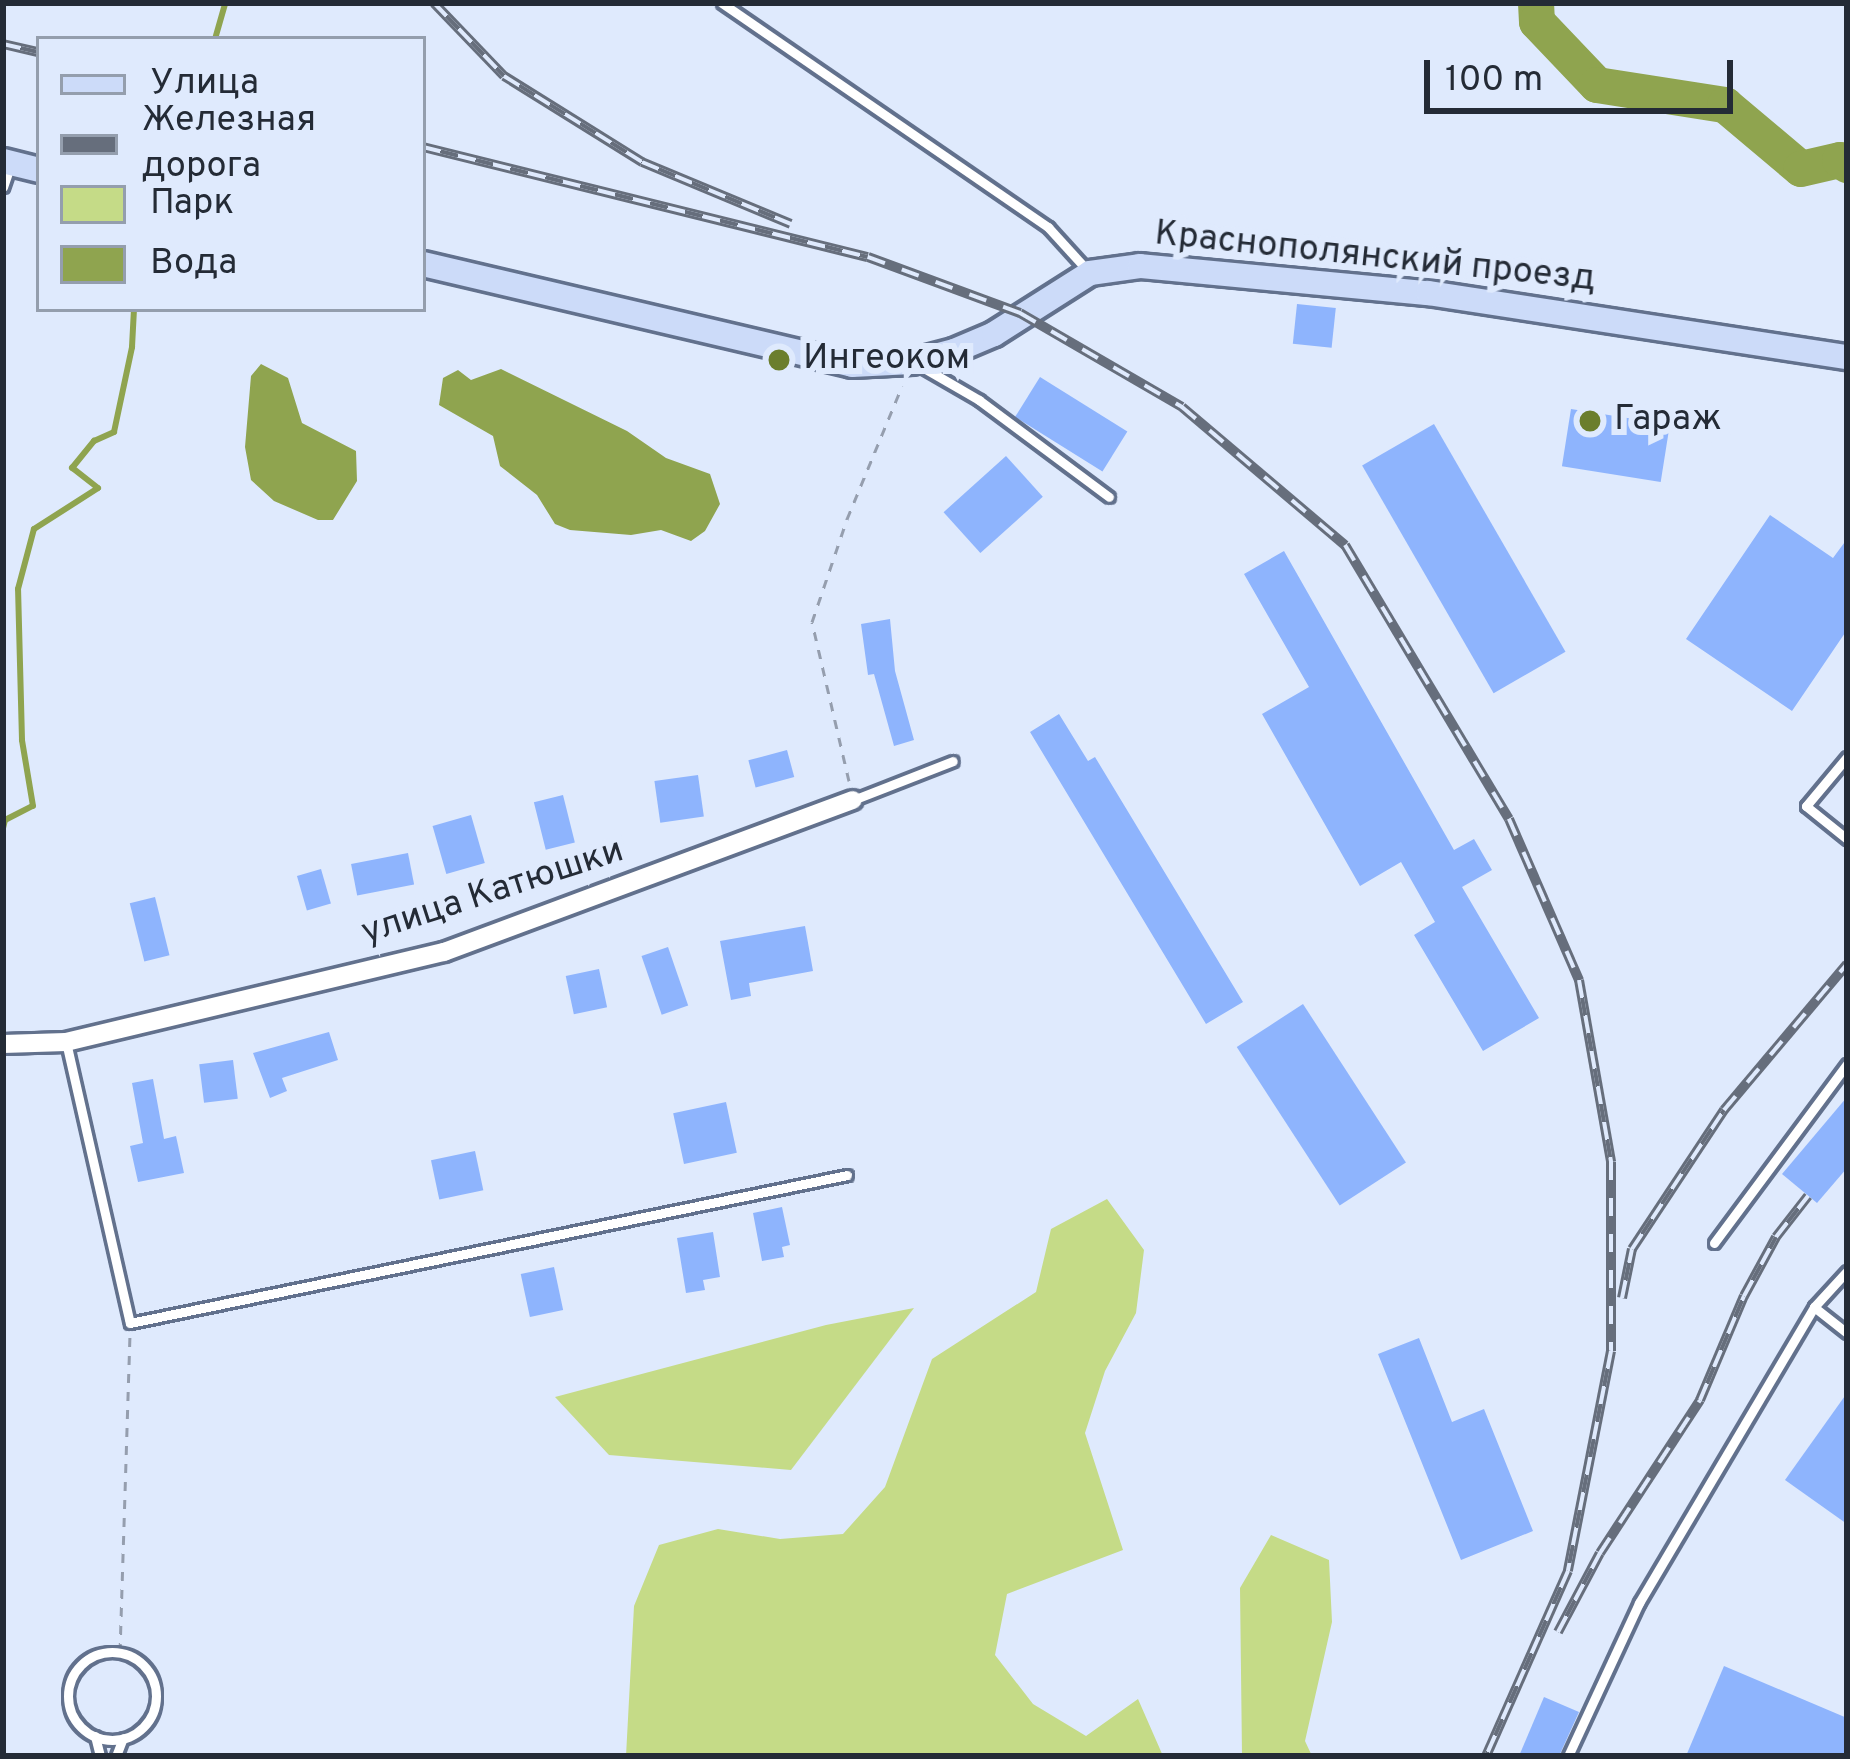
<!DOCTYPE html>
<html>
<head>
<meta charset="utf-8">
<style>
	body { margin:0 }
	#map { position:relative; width:1850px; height:1759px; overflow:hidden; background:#dfeafd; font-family:Overpass,sans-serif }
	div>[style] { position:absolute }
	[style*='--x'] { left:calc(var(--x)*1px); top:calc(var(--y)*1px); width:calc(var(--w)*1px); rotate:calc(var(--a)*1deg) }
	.green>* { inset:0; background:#c5db87 }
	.water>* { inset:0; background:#8fa44f }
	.stream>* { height:6px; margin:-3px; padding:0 3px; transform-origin:3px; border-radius:3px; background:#8fa44f }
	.river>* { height:36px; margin:-18px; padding:0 18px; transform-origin:18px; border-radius:18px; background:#8fa44f }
	.building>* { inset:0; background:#8eb4fd; transform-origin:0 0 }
	.path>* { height:3px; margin-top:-1.5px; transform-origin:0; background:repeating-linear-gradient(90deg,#959eae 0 9px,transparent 0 18px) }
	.roads { filter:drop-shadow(3px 0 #62718d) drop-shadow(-3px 0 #62718d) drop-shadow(0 3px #62718d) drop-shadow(0 -3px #62718d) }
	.lane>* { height:9px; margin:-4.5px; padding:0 4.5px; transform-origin:4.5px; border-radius:4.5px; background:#fff }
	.lane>.ring { margin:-4.5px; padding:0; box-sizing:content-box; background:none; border:9px solid #fff; border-radius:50% }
	.street>* { height:18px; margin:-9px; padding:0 9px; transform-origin:9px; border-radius:9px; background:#fff }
	.secondary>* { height:24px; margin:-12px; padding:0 12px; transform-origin:12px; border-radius:12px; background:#ccdbf9 }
	.rail>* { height:10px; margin-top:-5px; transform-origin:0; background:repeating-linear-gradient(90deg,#dfeafd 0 18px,#666e7c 0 36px); box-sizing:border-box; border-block:3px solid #666e7c }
	.dots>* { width:33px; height:33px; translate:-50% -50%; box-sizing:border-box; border:6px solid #dfeafd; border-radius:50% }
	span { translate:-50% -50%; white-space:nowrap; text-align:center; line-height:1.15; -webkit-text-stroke:12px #dfeafd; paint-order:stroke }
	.street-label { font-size:36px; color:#242b36 }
	.poi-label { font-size:36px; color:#242b36 }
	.left { translate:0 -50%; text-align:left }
	.frame { position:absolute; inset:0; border:6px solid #242b36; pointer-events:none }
	.legend { position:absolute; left:36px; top:36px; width:390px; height:276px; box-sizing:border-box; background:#dfeafd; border:3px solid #949ead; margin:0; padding:15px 21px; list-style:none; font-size:36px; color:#242b36 }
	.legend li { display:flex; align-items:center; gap:24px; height:60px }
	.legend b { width:60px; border:3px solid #949ead }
	.scale { position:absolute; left:1424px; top:60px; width:309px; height:54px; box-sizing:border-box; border:6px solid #242b36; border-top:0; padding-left:15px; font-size:36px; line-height:42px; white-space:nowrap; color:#242b36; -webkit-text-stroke:9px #dfeafd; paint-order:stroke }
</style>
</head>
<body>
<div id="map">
	<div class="green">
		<i style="clip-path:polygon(1107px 1199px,1144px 1250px,1136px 1313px,1105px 1371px,1085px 1433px,1123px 1550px,1007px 1594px,995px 1655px,1033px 1704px,1086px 1736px,1138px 1699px,1163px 1756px,626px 1756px,634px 1606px,659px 1545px,718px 1529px,780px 1539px,843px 1534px,885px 1487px,932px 1359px,1036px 1292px,1051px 1229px)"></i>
		<i style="clip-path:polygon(914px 1308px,791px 1470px,609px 1455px,555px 1397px,826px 1325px)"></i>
		<i style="clip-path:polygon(1271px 1535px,1329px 1560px,1332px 1622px,1305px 1741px,1312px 1756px,1242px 1756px,1240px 1588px)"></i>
	</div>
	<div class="water">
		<i style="clip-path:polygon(261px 364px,288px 378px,302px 423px,356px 451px,357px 481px,333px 520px,318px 520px,274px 501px,251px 480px,245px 447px,251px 376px)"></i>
		<i style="clip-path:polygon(501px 369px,627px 431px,666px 458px,710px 474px,720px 504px,705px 531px,691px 541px,661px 530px,631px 535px,570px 530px,555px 524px,537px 495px,500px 466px,493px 436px,439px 405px,443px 378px,458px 370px,471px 380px)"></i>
	</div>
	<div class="stream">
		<i style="--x:215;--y:39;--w:37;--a:-74"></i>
		<i style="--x:3;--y:828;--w:8;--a:-76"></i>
		<i style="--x:5;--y:820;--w:31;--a:-27"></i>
		<i style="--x:33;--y:806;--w:67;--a:-99.5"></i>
		<i style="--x:22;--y:740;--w:151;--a:-91.5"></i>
		<i style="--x:18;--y:589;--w:62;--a:-75.1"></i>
		<i style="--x:34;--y:529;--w:76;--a:-32.6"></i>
		<i style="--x:98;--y:488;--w:33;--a:-142"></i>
		<i style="--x:72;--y:468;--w:35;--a:-51"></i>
		<i style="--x:94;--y:441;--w:22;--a:-24"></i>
		<i style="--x:114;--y:432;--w:87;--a:-78"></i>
		<i style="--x:132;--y:347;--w:38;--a:-87"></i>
	</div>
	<div class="river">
		<i style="--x:1536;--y:3;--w:19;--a:87"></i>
		<i style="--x:1537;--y:22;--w:87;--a:46.4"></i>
		<i style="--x:1597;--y:85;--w:130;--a:8.9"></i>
		<i style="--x:1725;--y:105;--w:99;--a:40.1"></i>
		<i style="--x:1801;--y:169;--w:40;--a:-13"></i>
		<i style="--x:1840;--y:160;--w:9;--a:36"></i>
	</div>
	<div class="building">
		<i style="left:1297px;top:304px;width:39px;height:40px;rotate:6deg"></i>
		<i style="left:1040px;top:377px;width:103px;height:47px;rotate:32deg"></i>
		<i style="left:1571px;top:409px;width:100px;height:58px;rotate:9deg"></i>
		<i style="left:1434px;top:424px;width:263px;height:83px;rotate:60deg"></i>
		<i style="left:1006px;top:456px;width:55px;height:84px;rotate:48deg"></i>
		<i style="clip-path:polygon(1770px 515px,1833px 558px,1847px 539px,1847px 630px,1792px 711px,1686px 639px)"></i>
		<i style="clip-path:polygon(1284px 551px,1454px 850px,1474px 839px,1492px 870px,1462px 887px,1539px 1018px,1483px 1051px,1414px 935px,1435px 922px,1401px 862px,1360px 886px,1262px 714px,1309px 687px,1244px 574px)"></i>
		<i style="clip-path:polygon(890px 619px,895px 671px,914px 740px,894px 746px,874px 674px,868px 675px,861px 624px)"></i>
		<i style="clip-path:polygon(1059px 714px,1088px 761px,1095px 757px,1243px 1002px,1206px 1024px,1030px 732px)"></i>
		<i style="left:787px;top:750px;width:28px;height:40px;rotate:75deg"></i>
		<i style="left:698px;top:775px;width:42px;height:44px;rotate:82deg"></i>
		<i style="left:563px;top:795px;width:49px;height:30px;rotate:76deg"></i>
		<i style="left:471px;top:815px;width:50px;height:40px;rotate:74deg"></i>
		<i style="left:408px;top:853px;width:32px;height:58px;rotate:79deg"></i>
		<i style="left:321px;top:869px;width:36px;height:25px;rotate:74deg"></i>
		<i style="left:155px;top:897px;width:60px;height:26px;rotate:76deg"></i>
		<i style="clip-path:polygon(805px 926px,813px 971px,749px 983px,751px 996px,731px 1000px,720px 941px)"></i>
		<i style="left:668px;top:947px;width:62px;height:28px;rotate:71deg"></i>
		<i style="left:599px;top:969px;width:39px;height:34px;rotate:78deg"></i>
		<i style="left:1303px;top:1004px;width:189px;height:79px;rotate:57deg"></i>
		<i style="clip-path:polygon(329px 1032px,338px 1060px,282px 1078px,287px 1091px,270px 1098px,253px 1053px)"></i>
		<i style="left:233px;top:1060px;width:39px;height:34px;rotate:83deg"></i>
		<i style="clip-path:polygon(153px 1079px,164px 1139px,176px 1136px,184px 1173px,138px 1182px,130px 1146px,143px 1143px,132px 1083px)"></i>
		<i style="clip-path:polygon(1847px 1097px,1847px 1168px,1817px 1203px,1782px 1174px)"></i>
		<i style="left:726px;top:1102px;width:52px;height:54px;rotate:78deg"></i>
		<i style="left:475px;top:1151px;width:40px;height:45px;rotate:78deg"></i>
		<i style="clip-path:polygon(782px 1207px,790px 1245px,782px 1247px,784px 1257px,762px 1261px,753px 1213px)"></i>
		<i style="clip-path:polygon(713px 1232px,720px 1277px,703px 1280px,705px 1290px,686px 1293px,677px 1238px)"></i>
		<i style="left:554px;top:1267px;width:44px;height:34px;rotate:78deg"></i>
		<i style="clip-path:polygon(1419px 1338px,1452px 1422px,1484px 1409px,1533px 1531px,1461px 1560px,1378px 1354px)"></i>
		<i style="clip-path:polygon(1847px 1393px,1847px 1524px,1785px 1480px)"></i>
		<i style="clip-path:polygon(1724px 1666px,1847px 1718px,1847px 1756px,1686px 1756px)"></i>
		<i style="clip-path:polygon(1544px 1697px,1579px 1712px,1559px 1756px,1519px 1756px)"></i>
	</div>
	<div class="path">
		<i style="--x:849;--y:781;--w:163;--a:-103.1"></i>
		<i style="--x:812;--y:622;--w:109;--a:-71.2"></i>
		<i style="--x:847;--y:519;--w:144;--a:-67.5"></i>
		<i style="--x:120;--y:1652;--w:316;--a:-88.2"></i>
	</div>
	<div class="roads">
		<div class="lane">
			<i style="--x:722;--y:3;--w:396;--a:34.5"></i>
			<i style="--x:1048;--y:227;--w:61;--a:47.7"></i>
			<i style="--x:3;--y:187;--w:24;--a:-71"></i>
			<i style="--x:917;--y:364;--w:72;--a:30.1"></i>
			<i style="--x:979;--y:400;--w:162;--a:36.7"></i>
			<i style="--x:1847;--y:757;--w:64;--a:129.9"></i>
			<i style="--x:1806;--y:806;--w:53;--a:38.8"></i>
			<i style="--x:853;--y:800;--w:107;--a:-21.3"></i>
			<i style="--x:66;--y:1042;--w:288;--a:77.2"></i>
			<i style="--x:130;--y:1323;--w:732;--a:-11.66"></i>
			<i style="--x:1714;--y:1243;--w:223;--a:-53.4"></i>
			<i style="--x:1847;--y:1271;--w:49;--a:132.5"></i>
			<i style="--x:1814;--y:1307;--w:42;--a:38.2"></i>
			<i class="ring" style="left:68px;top:1652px;width:79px;height:79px"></i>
			<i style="--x:95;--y:1736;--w:21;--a:76"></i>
			<i style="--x:116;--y:1756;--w:19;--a:-69"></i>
			<i style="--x:1568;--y:1756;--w:169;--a:-65.1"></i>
			<i style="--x:1639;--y:1603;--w:344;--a:-59.4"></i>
		</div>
		<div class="street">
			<i style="--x:3;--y:1044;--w:63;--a:-1.8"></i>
			<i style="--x:66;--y:1042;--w:389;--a:-13.4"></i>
			<i style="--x:444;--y:952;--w:436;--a:-20.4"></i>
		</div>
		<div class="secondary">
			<i style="--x:3;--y:161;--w:37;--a:14"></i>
			<i style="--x:423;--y:264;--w:441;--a:13.2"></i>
			<i style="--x:852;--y:365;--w:60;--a:-2.9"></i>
			<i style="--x:912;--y:362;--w:43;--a:-14.7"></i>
			<i style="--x:954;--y:351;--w:43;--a:-23"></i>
			<i style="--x:994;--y:334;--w:114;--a:-32.4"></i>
			<i style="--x:1090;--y:273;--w:50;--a:-8"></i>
			<i style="--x:1140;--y:266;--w:289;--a:5.4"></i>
			<i style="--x:1428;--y:293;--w:424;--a:8.7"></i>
		</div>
	</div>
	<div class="rail">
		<i style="--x:434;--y:3;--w:101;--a:46.2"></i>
		<i style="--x:504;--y:76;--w:163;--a:31.9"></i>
		<i style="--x:642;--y:162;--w:161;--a:22.6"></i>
		<i style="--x:3;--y:44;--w:37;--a:13"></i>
		<i style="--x:423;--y:147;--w:458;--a:13.9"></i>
		<i style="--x:868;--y:257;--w:162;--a:20.2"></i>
		<i style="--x:1020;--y:313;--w:187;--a:30.1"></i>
		<i style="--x:1182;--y:407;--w:214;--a:40.3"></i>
		<i style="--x:1345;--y:545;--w:319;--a:59.1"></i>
		<i style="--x:1509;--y:819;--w:176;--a:66.5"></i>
		<i style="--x:1579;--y:980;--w:185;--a:80"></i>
		<i style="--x:1611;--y:1162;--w:189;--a:90"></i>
		<i style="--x:1611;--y:1351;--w:224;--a:101.1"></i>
		<i style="--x:1568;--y:1571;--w:202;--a:113.9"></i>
		<i style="--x:1622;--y:1298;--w:50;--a:-78.5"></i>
		<i style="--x:1632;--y:1249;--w:167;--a:-56.5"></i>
		<i style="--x:1724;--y:1110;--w:191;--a:-49.9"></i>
		<i style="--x:1558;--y:1632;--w:89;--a:-62"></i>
		<i style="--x:1600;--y:1553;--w:183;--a:-56.8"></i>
		<i style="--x:1700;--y:1400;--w:113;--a:-67.1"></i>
		<i style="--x:1744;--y:1296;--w:67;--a:-61.5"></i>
		<i style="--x:1776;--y:1237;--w:52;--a:-52"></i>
	</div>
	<div class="dots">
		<i style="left:779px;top:360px;background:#6b7e2d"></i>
		<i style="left:1590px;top:421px;background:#6b7e2d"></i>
	</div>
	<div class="street-label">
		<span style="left:1375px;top:258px;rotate:6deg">Краснополянский проезд</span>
		<span style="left:493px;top:893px;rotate:-18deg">улица Катюшки</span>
	</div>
	<div class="poi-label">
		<span class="left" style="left:803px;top:360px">Ингеоком</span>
		<span class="left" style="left:1614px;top:421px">Гараж</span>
	</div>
	<div class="frame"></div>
	<ul class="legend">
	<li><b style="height:15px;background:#ccdbf9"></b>Улица</li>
	<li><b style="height:15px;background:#666e7c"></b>Железная дорога</li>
	<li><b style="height:33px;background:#c5db87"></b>Парк</li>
	<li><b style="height:33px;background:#8fa44f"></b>Вода</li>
	</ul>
	<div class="scale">100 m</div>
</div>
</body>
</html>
